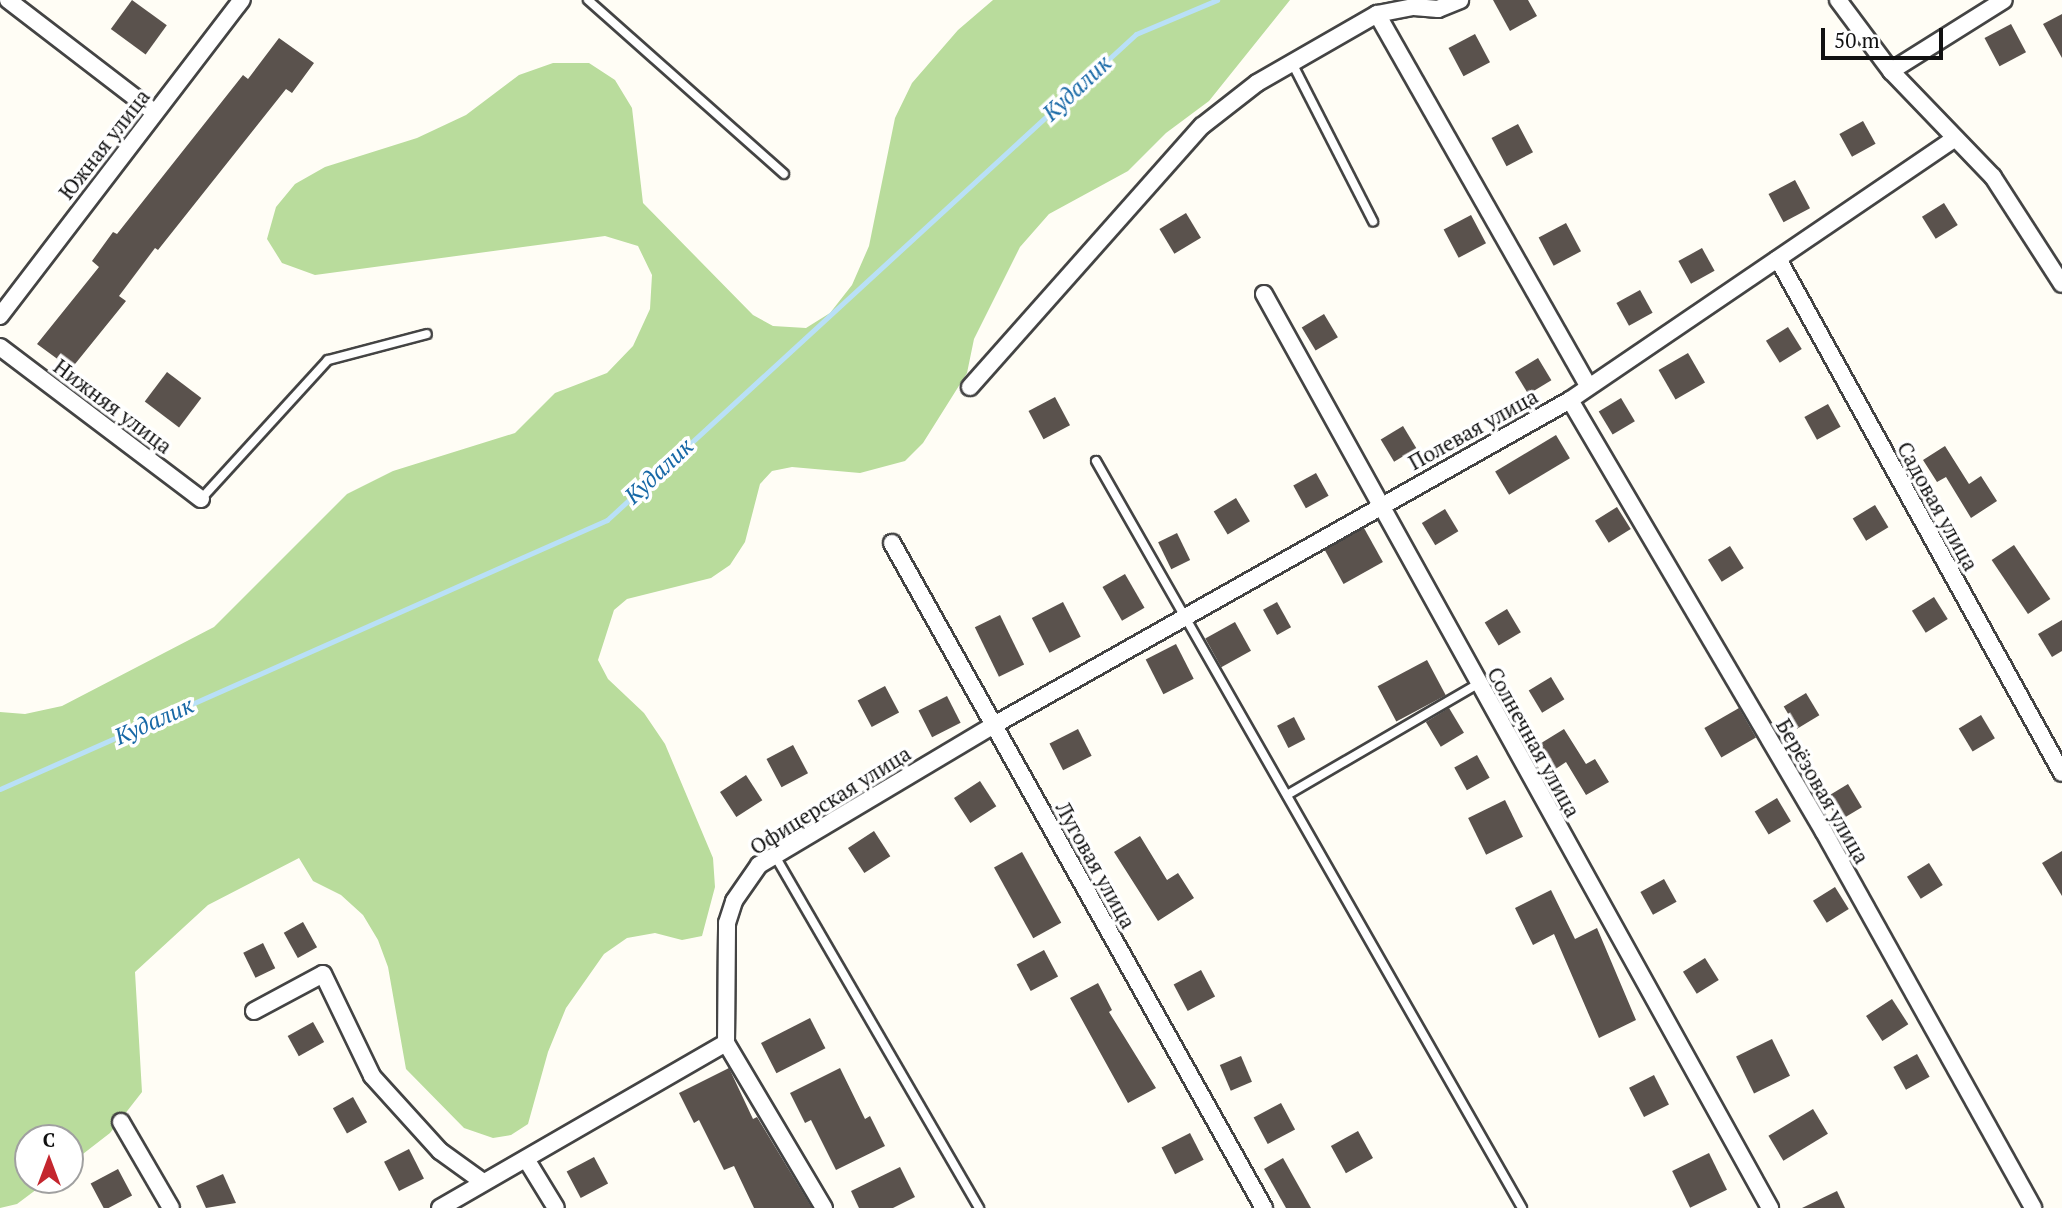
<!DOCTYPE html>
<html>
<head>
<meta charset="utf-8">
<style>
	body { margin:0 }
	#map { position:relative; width:2062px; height:1208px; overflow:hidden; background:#fffdf5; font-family:"PT Serif",serif }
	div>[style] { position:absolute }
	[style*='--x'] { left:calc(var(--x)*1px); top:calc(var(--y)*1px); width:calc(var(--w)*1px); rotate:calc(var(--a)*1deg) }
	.forest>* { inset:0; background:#b9dc9c }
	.stream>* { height:5px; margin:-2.5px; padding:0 2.5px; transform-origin:2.5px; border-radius:2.5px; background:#b9e0f7 }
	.building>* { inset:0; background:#5a524d; transform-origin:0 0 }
	.roads { filter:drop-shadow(2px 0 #444) drop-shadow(-2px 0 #444) drop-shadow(0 2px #444) drop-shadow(0 -2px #444) }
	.service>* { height:8px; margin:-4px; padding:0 4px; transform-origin:4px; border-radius:4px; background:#fff }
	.minor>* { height:16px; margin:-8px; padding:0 8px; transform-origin:8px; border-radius:8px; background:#fff }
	span { translate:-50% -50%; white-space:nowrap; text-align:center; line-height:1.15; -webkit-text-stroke:7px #fff; paint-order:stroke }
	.street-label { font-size:21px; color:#111 }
	.water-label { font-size:23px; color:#1768a6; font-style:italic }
	.north { position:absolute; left:14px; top:1124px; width:70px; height:70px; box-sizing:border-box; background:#fff; border:2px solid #a0a0a0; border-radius:50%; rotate:0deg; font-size:19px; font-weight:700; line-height:28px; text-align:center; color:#111 }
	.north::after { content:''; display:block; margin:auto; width:24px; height:32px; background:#c4262e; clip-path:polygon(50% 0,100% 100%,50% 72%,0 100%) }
	.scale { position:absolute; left:1821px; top:28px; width:122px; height:32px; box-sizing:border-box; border:4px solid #111; border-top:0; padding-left:9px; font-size:21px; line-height:24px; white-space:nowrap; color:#111; -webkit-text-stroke:5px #fff; paint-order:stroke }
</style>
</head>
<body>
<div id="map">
	<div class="forest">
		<i style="clip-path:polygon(993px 0,1290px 0,1209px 101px,1166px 133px,1128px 171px,1049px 214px,1020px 247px,974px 339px,967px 373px,923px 443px,905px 461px,860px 473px,792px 467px,772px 471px,760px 484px,745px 542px,730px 565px,711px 578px,627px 599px,614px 610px,598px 660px,608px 679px,644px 713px,665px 744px,713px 858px,715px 887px,702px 936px,682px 940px,655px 933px,627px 938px,604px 954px,566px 1008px,548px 1052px,528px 1124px,511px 1135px,493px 1138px,464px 1128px,406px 1069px,388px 967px,378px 940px,363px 915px,341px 895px,313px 881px,299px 858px,208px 905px,135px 972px,142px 1092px,110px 1133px,70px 1164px,70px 1138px,28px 1138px,28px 1180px,49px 1180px,17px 1204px,0 1208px,0 712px,25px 714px,62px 706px,214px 627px,347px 494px,393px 471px,515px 433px,555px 393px,607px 373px,633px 346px,650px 309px,652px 275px,638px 246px,605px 236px,315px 275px,282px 263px,267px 239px,276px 207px,295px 184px,325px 167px,417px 138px,466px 115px,519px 75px,553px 63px,589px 63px,615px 80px,632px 108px,643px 203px,753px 315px,773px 326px,806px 328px,830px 313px,852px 285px,869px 246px,895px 118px,912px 83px,958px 30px)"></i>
	</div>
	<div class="stream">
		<i style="--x:0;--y:789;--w:664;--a:-23.9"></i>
		<i style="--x:607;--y:520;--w:718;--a:-42.57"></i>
		<i style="--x:1136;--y:34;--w:88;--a:-22.8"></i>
	</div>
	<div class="building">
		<i style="left:132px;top:0;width:43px;height:36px;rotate:36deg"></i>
		<i style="clip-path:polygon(1493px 0,1528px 0,1537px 16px,1510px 31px)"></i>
		<i style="clip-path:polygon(2062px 14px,2062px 58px,2043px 24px)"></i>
		<i style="left:2011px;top:24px;width:32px;height:30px;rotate:62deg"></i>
		<i style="left:1475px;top:34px;width:32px;height:30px;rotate:62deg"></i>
		<i style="clip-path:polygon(279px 38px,314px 63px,292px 93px,286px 89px,158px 250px,155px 248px,119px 296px,126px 301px,71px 369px,37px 344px,99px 267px,92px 261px,113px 232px,117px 234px,243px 75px,248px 79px)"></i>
		<i style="left:1863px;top:121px;width:26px;height:27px;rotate:61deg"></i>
		<i style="left:1518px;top:124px;width:32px;height:30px;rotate:62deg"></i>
		<i style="left:1795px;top:180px;width:32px;height:30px;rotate:62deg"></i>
		<i style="left:1944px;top:203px;width:26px;height:26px;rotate:58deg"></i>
		<i style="left:1186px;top:213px;width:29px;height:31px;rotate:59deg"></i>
		<i style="left:1471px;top:215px;width:32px;height:31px;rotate:62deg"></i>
		<i style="left:1566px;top:223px;width:32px;height:31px;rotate:62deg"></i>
		<i style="left:1702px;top:248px;width:26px;height:27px;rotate:61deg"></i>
		<i style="left:1640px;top:290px;width:26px;height:27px;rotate:61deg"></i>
		<i style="left:1324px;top:314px;width:27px;height:26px;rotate:59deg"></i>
		<i style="left:1788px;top:327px;width:26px;height:26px;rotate:58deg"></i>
		<i style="left:1688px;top:353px;width:34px;height:34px;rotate:60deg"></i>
		<i style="left:1538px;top:358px;width:26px;height:27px;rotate:59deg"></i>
		<i style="left:167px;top:372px;width:43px;height:37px;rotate:37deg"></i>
		<i style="left:1055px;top:397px;width:32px;height:30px;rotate:62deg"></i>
		<i style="left:1621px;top:398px;width:27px;height:26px;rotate:59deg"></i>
		<i style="left:1828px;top:404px;width:26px;height:27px;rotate:61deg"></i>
		<i style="left:1403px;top:426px;width:26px;height:26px;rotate:59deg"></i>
		<i style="left:1556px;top:435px;width:27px;height:71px;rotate:59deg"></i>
		<i style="clip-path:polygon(1945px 446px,1969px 484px,1981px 476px,1997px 501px,1971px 518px,1946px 477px,1937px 482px,1923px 460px)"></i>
		<i style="left:1316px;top:473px;width:26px;height:26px;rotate:61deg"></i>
		<i style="left:1236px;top:498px;width:27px;height:26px;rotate:59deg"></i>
		<i style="left:1875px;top:505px;width:26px;height:26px;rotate:59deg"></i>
		<i style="left:1617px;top:507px;width:26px;height:26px;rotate:58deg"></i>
		<i style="left:1445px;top:509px;width:26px;height:27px;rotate:59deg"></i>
		<i style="left:1364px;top:528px;width:39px;height:45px;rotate:61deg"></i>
		<i style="left:1177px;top:533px;width:30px;height:21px;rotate:64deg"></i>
		<i style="left:2014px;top:545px;width:65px;height:27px;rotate:56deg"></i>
		<i style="left:1730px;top:546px;width:26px;height:26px;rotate:58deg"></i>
		<i style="left:1125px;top:574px;width:39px;height:26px;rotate:60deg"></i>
		<i style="left:1934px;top:597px;width:26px;height:26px;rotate:58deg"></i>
		<i style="left:1063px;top:602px;width:39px;height:35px;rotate:63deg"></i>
		<i style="left:1277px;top:602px;width:29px;height:16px;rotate:61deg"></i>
		<i style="left:1507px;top:609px;width:27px;height:26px;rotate:59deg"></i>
		<i style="left:1000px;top:615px;width:55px;height:28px;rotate:64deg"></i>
		<i style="clip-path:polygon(2062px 620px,2062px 651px,2052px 657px,2038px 634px)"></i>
		<i style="left:1235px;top:622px;width:33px;height:34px;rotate:61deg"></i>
		<i style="left:1176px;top:644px;width:39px;height:34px;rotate:63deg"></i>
		<i style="left:1427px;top:660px;width:40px;height:56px;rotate:62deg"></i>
		<i style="left:1551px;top:677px;width:26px;height:26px;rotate:59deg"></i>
		<i style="left:885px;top:686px;width:30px;height:31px;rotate:62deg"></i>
		<i style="left:1806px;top:693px;width:26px;height:26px;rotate:59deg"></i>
		<i style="left:947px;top:696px;width:30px;height:32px;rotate:63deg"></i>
		<i style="left:1449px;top:708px;width:29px;height:27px;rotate:59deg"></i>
		<i style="left:1739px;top:708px;width:34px;height:40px;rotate:60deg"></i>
		<i style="left:1981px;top:715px;width:27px;height:26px;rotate:59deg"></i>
		<i style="left:1294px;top:717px;width:25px;height:19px;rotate:63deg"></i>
		<i style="left:1078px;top:729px;width:30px;height:32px;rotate:63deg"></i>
		<i style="clip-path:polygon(1564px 729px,1586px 764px,1595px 759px,1609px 782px,1586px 795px,1566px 762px,1554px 770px,1538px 745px)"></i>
		<i style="left:793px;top:745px;width:32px;height:30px;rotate:62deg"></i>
		<i style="left:1477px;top:755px;width:26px;height:26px;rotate:61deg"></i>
		<i style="left:746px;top:775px;width:30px;height:31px;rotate:57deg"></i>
		<i style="left:980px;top:781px;width:30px;height:31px;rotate:57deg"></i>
		<i style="left:1848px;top:784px;width:27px;height:27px;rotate:59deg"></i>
		<i style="left:1777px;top:798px;width:27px;height:26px;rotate:59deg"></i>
		<i style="left:1505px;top:800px;width:41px;height:41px;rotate:64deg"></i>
		<i style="left:874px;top:831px;width:30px;height:31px;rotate:57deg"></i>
		<i style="clip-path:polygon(1140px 836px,1167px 880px,1178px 873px,1194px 898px,1158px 921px,1114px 852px)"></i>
		<i style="clip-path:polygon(2062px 851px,2062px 896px,2042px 863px)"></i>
		<i style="left:1022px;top:852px;width:81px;height:32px;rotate:61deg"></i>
		<i style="left:1929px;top:863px;width:26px;height:26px;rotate:58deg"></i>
		<i style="left:1664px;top:879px;width:26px;height:27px;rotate:61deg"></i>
		<i style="left:1835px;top:887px;width:26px;height:26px;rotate:58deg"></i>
		<i style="clip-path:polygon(1551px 890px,1575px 939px,1597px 928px,1636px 1020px,1599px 1038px,1554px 934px,1533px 945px,1515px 908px)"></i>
		<i style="left:303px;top:922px;width:29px;height:22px;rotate:61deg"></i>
		<i style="left:263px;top:943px;width:28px;height:22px;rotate:64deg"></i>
		<i style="left:1044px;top:950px;width:30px;height:31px;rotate:62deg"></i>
		<i style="left:1705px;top:958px;width:26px;height:26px;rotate:58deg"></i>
		<i style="left:1201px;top:970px;width:30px;height:31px;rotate:62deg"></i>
		<i style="clip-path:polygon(1098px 983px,1112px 1010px,1109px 1012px,1156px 1088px,1128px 1103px,1070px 998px)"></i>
		<i style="left:1892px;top:999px;width:30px;height:31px;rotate:57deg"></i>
		<i style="left:810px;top:1018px;width:34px;height:55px;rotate:63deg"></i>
		<i style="left:313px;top:1022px;width:23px;height:29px;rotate:61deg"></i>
		<i style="left:1772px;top:1039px;width:41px;height:40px;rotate:64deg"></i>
		<i style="left:1917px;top:1054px;width:26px;height:27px;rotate:61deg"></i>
		<i style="left:1241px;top:1056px;width:28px;height:23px;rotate:67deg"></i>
		<i style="clip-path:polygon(729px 1068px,753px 1119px,757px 1117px,812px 1208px,754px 1208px,734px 1166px,724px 1170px,699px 1120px,694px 1123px,679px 1093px)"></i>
		<i style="clip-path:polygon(840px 1068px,865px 1119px,870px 1116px,885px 1146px,836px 1170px,811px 1120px,805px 1123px,790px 1093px)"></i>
		<i style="left:1654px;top:1075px;width:33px;height:28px;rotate:63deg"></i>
		<i style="left:353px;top:1097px;width:29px;height:23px;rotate:61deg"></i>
		<i style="left:1281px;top:1103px;width:30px;height:31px;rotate:62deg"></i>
		<i style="left:1813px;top:1109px;width:29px;height:52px;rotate:59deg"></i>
		<i style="left:1358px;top:1131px;width:31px;height:31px;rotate:61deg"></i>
		<i style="left:1190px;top:1133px;width:30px;height:32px;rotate:63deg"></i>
		<i style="left:409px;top:1149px;width:33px;height:28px;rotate:63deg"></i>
		<i style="left:1709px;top:1153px;width:41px;height:41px;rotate:64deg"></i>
		<i style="left:594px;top:1157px;width:30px;height:31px;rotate:62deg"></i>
		<i style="clip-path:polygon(1283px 1158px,1311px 1208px,1286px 1208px,1264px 1169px)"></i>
		<i style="clip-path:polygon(900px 1167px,915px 1197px,893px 1208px,859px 1208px,851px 1191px)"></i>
		<i style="left:118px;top:1169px;width:30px;height:31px;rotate:62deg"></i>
		<i style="clip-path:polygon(223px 1174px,236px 1203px,206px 1208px,196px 1186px)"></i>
		<i style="clip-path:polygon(1837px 1191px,1845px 1208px,1802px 1208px)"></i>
	</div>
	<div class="roads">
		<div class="service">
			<i style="--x:588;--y:0;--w:262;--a:41.6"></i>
			<i style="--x:1292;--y:63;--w:178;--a:62.9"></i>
			<i style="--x:1096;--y:461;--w:860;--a:60.3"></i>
			<i style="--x:201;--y:499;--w:188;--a:-47.6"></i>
			<i style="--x:328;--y:360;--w:102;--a:-14.7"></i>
			<i style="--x:1287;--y:795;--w:221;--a:-30.2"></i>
			<i style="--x:775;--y:856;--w:407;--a:59.9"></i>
		</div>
		<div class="minor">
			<i style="--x:8;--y:0;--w:185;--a:37.5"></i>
			<i style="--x:1838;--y:0;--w:89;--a:53.3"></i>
			<i style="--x:1891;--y:71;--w:147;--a:46.1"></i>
			<i style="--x:1993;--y:177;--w:127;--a:57.2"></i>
			<i style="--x:1377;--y:14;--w:425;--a:60.4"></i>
			<i style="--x:1891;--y:71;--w:133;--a:-32.1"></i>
			<i style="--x:1778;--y:259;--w:587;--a:61.08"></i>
			<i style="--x:1264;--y:294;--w:1045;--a:61.03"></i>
			<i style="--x:0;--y:316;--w:398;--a:-52.6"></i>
			<i style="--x:0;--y:347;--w:252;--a:37.1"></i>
			<i style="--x:970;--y:387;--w:349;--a:-48.4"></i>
			<i style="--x:1202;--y:126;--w:70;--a:-38"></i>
			<i style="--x:1257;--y:83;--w:138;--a:-29.9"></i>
			<i style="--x:1377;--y:14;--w:38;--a:-11"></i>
			<i style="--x:1414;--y:7;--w:24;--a:5"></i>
			<i style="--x:1438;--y:9;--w:24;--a:-22"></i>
			<i style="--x:1570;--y:400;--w:501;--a:59.55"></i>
			<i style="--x:1824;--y:832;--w:430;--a:60.9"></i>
			<i style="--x:892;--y:543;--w:762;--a:60.78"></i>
			<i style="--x:254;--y:1011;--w:78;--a:-28.2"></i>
			<i style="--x:323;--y:974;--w:113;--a:64.3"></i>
			<i style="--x:372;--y:1076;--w:101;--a:47.8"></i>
			<i style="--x:440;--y:1151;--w:53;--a:35.8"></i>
			<i style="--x:121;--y:1122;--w:99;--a:59.8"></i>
			<i style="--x:526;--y:1159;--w:57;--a:58.5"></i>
			<i style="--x:440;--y:1208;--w:330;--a:-30"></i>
			<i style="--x:824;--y:1208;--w:192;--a:-120.7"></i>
			<i style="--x:726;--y:1043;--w:120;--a:-89.5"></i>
			<i style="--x:727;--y:923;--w:23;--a:-72"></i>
			<i style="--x:734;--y:901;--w:44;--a:-55.2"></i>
			<i style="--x:759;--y:865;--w:274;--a:-30.8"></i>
			<i style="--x:994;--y:725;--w:661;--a:-29.43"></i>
			<i style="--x:1570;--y:400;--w:464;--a:-34.2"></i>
		</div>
	</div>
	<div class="street-label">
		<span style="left:104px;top:144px;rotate:-52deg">Южная улица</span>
		<span style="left:113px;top:406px;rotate:37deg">Нижняя улица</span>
		<span style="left:1473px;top:429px;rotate:-29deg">Полевая улица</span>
		<span style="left:1938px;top:506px;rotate:61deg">Садовая улица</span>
		<span style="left:1534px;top:742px;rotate:61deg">Солнечная улица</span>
		<span style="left:1823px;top:791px;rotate:60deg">Берёзовая улица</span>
		<span style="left:830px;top:800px;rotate:-32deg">Офицерская улица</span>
		<span style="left:1096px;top:865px;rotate:61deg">Луговая улица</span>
	</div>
	<div class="water-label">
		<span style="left:1077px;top:88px;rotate:-43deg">Кудалик</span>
		<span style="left:659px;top:471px;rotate:-43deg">Кудалик</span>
		<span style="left:154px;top:721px;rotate:-24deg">Кудалик</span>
	</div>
	<div class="north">С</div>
	<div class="scale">50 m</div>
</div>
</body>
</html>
